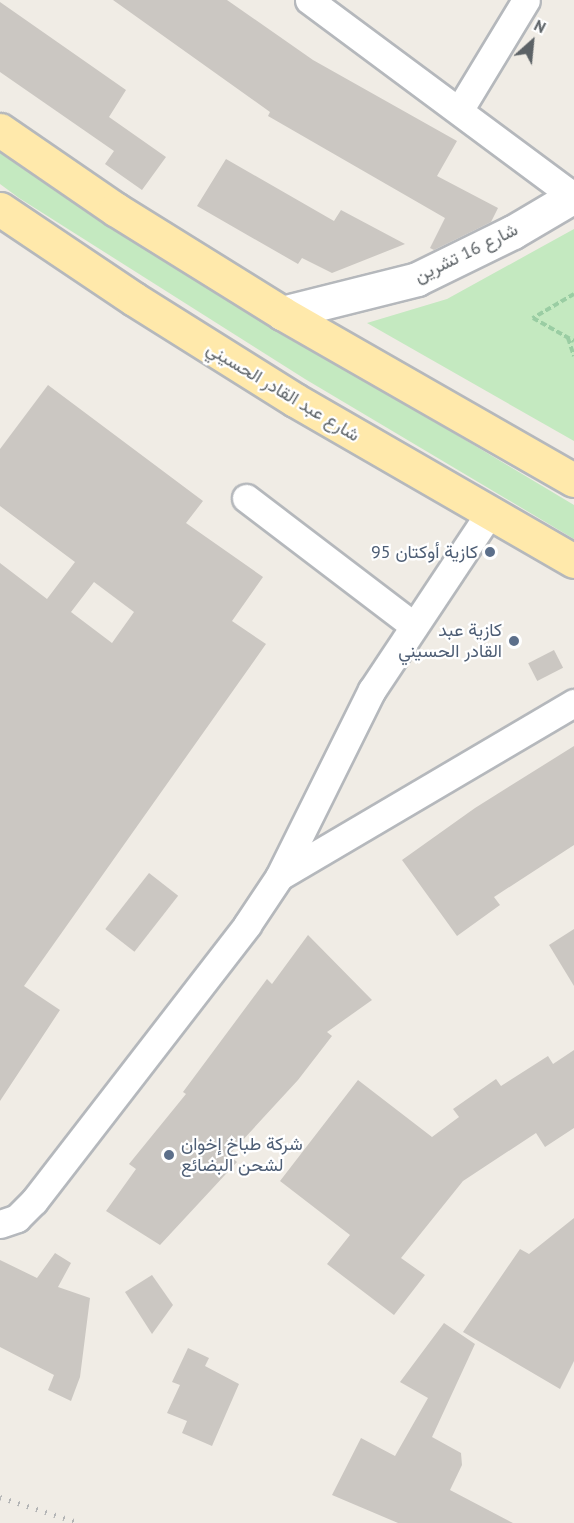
<!DOCTYPE html>
<html>
<head>
<meta charset="utf-8">
<style>
	body { margin:0 }
	#map { position:relative; width:574px; height:1523px; overflow:hidden; background:#f0ece5; font-family:"PT Sans",Vazirmatn,sans-serif }
	div>[style] { position:absolute }
	[style*='--x'] { left:calc(var(--x)*1px); top:calc(var(--y)*1px); width:calc(var(--w)*1px); rotate:calc(var(--a)*1deg) }
	.green>* { inset:0; background:#c4e9c0 }
	.building>* { inset:0; background:#cbc7c2; transform-origin:0 0 }
	.path>* { height:4px; margin-top:-2px; transform-origin:0; background:repeating-linear-gradient(90deg,#9acda3 0 6px,transparent 0 9px) }
	.roads { filter:drop-shadow(2px 0 #b5b8bc) drop-shadow(-2px 0 #b5b8bc) drop-shadow(0 2px #b5b8bc) drop-shadow(0 -2px #b5b8bc) }
	.minor>* { height:27px; margin:-13.5px; padding:0 13.5px; transform-origin:13.5px; border-radius:13.5px; background:#fff }
	.tertiary>* { height:33px; margin:-16.5px; padding:0 16.5px; transform-origin:16.5px; border-radius:16.5px; background:#fff }
	.primary>* { height:33px; margin:-16.5px; padding:0 16.5px; transform-origin:16.5px; border-radius:16.5px; background:#ffe9ab }
	.rail>* { height:4.5px; margin-top:-2.25px; transform-origin:0; background:repeating-linear-gradient(90deg,#b4b5b6 0 1.5px,transparent 0 9.5px) }
	.dots>* { width:16px; height:16px; translate:-50% -50%; box-sizing:border-box; border:3px solid #fff; border-radius:50% }
	span { translate:-50% -50%; white-space:nowrap; text-align:center; line-height:1.15; -webkit-text-stroke:4.5px #fff; paint-order:stroke }
	.street-label { font-size:18px; color:#5c6266 }
	.service-label { font-size:18px; color:#4e5e75 }
	.right { translate:-100% -50%; text-align:right }
	.left { translate:0 -50%; text-align:left }
	.north { position:absolute; left:502px; top:12px; width:60px; height:60px; -webkit-text-stroke:4px #fff; paint-order:stroke; rotate:27deg; font-size:16px; font-weight:700; line-height:24px; text-align:center; color:#5c6266 }
	.north::after { content:''; display:block; margin:auto; width:21px; height:27px; background:#5c6266; clip-path:polygon(50% 0,100% 100%,50% 72%,0 100%) }
</style>
</head>
<body>
<div id="map">
	<div class="green">
		<i style="clip-path:polygon(0 151px,248px 310px,574px 505px,574px 539px,305px 379px,19px 198px,0 184px)"></i>
		<i style="clip-path:polygon(574px 229px,574px 441px,367px 323px,447px 299px)"></i>
	</div>
	<div class="building">
		<i style="clip-path:polygon(113px 0,227px 0,313px 60px,457px 141px,437px 176px,498px 208px,491px 222px,434px 250px,430px 248px,445px 218px,268px 116px,270px 112px)"></i>
		<i style="clip-path:polygon(0 2px,126px 90px,109px 117px,166px 157px,142px 190px,105px 164px,114px 151px,0 72px)"></i>
		<i style="clip-path:polygon(226px 159px,334px 221px,341px 210px,405px 244px,332px 273px,302px 258px,298px 264px,197px 206px)"></i>
		<i style="clip-path:polygon(evenodd,48px 385px,203px 501px,186px 523px,263px 577px,232px 621px,266px 644px,24px 986px,60px 1010px,0 1101px,0 563px,47px 599px,75px 562px,0 506px,0 449px,48px 385px,94px 582px,134px 612px,112px 643px,71px 612px,94px 582px)"></i>
		<i style="left:554px;top:650px;width:20px;height:29px;rotate:63deg"></i>
		<i style="clip-path:polygon(574px 746px,574px 845px,494px 897px,500px 905px,457px 936px,402px 860px,475px 808px)"></i>
		<i style="left:149px;top:873px;width:37px;height:71px;rotate:38deg"></i>
		<i style="clip-path:polygon(574px 929px,574px 986px,549px 945px)"></i>
		<i style="clip-path:polygon(308px 935px,372px 1000px,327px 1032px,332px 1036px,298px 1080px,229px 1155px,237px 1162px,160px 1245px,106px 1211px,136px 1169px,129px 1164px,186px 1094px,183px 1092px,267px 979px,272px 984px)"></i>
		<i style="clip-path:polygon(574px 1050px,574px 1128px,545px 1147px,536px 1133px,463px 1181px,401px 1258px,425px 1275px,394px 1315px,327px 1264px,350px 1235px,280px 1181px,358px 1080px,432px 1137px,459px 1117px,453px 1109px,496px 1079px,501px 1086px,548px 1056px,553px 1064px)"></i>
		<i style="clip-path:polygon(574px 1218px,574px 1361px,560px 1389px,463px 1332px,520px 1249px,529px 1254px)"></i>
		<i style="clip-path:polygon(55px 1253px,71px 1263px,58px 1287px,90px 1298px,80px 1377px,71px 1401px,48px 1390px,54px 1375px,0 1347px,0 1260px,37px 1278px)"></i>
		<i style="clip-path:polygon(152px 1275px,173px 1305px,152px 1334px,125px 1292px)"></i>
		<i style="clip-path:polygon(444px 1323px,475px 1344px,432px 1437px,461px 1453px,462px 1465px,450px 1490px,513px 1523px,398px 1523px,332px 1495px,361px 1438px,395px 1456px,428px 1398px,400px 1382px)"></i>
		<i style="clip-path:polygon(188px 1348px,209px 1358px,205px 1366px,239px 1384px,212px 1446px,182px 1433px,187px 1421px,167px 1413px,180px 1385px,172px 1382px)"></i>
	</div>
	<div class="path">
		<i style="--x:574;--y:294;--w:48;--a:149.7"></i>
		<i style="--x:533;--y:318;--w:47;--a:29.3"></i>
		<i style="--x:568;--y:338;--w:19;--a:72"></i>
	</div>
	<div class="roads">
		<div class="minor">
			<i style="--x:309;--y:0;--w:329;--a:36.6"></i>
			<i style="--x:460;--y:109;--w:127;--a:-58.8"></i>
			<i style="--x:246;--y:498;--w:211;--a:37.3"></i>
			<i style="--x:280;--y:876;--w:341;--a:-30.5"></i>
			<i style="--x:0;--y:1224;--w:18;--a:-19"></i>
			<i style="--x:17;--y:1218;--w:24;--a:-45"></i>
			<i style="--x:34;--y:1201;--w:349;--a:-52.3"></i>
			<i style="--x:247;--y:925;--w:58;--a:-56.3"></i>
			<i style="--x:279;--y:877;--w:209;--a:-63.6"></i>
			<i style="--x:372;--y:690;--w:211;--a:-56.4"></i>
		</div>
		<div class="tertiary">
			<i style="--x:282;--y:313;--w:139;--a:-14.1"></i>
			<i style="--x:417;--y:279;--w:107;--a:-26.1"></i>
			<i style="--x:513;--y:232;--w:71;--a:-30.5"></i>
		</div>
		<div class="primary">
			<i style="--x:0;--y:130;--w:140;--a:34.5"></i>
			<i style="--x:115;--y:209;--w:197;--a:31.9"></i>
			<i style="--x:282;--y:313;--w:336;--a:29.8"></i>
			<i style="--x:0;--y:209;--w:161;--a:33.9"></i>
			<i style="--x:134;--y:299;--w:190;--a:32.1"></i>
			<i style="--x:295;--y:400;--w:322;--a:30"></i>
		</div>
	</div>
	<div class="rail">
		<i style="--x:0;--y:1497;--w:84;--a:18"></i>
	</div>
	<div class="dots">
		<i style="left:490px;top:552px;background:#5c6f8a"></i>
		<i style="left:514px;top:641px;background:#5c6f8a"></i>
		<i style="left:169px;top:1155px;background:#5c6f8a"></i>
	</div>
	<div class="street-label">
		<span style="left:466px;top:253px;rotate:-26deg">شارع 16 تشرين</span>
		<span style="left:283px;top:392px;rotate:31deg">شارع عبد القادر الحسيني</span>
	</div>
	<div class="service-label">
		<span class="right" style="left:478px;top:552px">كازية أوكتان 95</span>
		<span class="right" style="left:502px;top:641px">كازية عبد<br>القادر الحسيني</span>
		<span class="left" style="left:181px;top:1155px">شركة طباخ إخوان<br>لشحن البضائع</span>
	</div>
	<div class="north">N</div>
</div>
</body>
</html>
